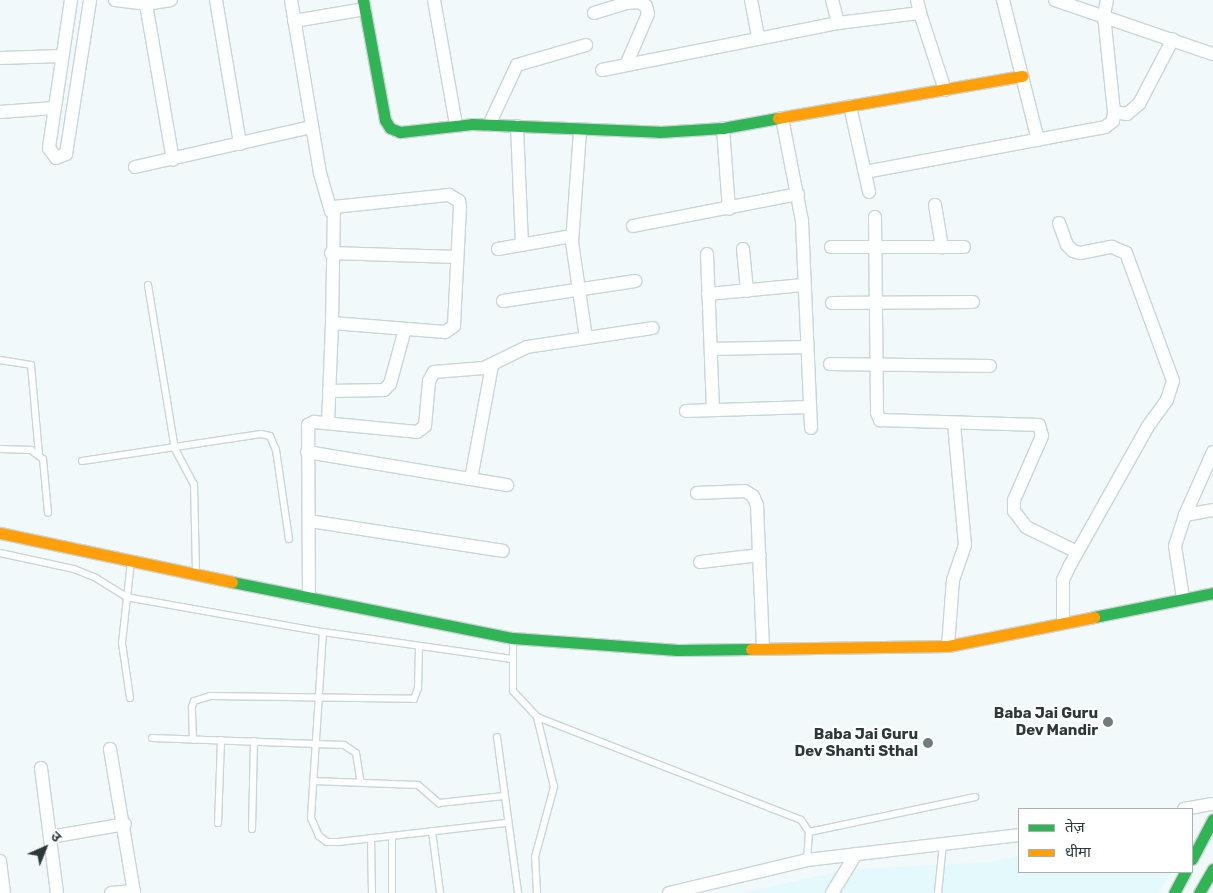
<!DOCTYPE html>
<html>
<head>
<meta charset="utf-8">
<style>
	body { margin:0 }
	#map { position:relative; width:1213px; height:893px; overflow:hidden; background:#f2f9fa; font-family:Rubik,"Noto Sans Devanagari",sans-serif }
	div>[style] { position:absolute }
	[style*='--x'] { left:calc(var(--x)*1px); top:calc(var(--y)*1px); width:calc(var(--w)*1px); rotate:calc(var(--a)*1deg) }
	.built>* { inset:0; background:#e3f9fc }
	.roads { filter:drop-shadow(1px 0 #cbd5d6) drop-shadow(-1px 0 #cbd5d6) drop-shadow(0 1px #cbd5d6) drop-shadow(0 -1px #cbd5d6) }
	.lane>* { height:6px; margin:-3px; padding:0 3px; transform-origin:3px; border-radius:3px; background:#fdfefe }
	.street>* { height:12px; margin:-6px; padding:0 6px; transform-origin:6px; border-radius:6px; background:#fdfefe }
	.fast>* { height:11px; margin:-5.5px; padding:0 5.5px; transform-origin:5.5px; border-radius:5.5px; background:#30b455 }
	.slow>* { height:11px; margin:-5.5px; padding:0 5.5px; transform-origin:5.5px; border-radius:5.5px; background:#ff9f0a }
	.dots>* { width:14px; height:14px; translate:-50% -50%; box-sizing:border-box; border:2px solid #fff; border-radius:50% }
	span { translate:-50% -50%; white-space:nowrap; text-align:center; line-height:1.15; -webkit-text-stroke:4.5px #fff; paint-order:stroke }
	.poi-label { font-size:15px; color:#2c393a; font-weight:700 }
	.right { translate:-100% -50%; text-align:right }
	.legend { position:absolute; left:1018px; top:808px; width:175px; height:65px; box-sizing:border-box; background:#fff; border:1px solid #abb0b0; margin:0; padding:6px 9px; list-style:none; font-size:15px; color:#2c393a }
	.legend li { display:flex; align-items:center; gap:10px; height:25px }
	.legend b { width:25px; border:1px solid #abb0b0 }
	.north { position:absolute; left:20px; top:823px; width:50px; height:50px; -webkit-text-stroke:4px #fff; paint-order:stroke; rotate:44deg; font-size:14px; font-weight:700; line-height:20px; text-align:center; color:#2c393a }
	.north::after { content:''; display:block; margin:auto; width:18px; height:22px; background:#2c393a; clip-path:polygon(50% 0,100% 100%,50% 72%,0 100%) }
</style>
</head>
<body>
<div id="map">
	<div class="built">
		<i style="clip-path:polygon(1019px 856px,1019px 872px,1171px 872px,1159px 893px,742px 893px,844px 870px,990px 862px)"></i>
	</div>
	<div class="roads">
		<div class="lane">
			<i style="--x:148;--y:285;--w:166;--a:80.7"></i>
			<i style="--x:175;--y:449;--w:40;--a:62"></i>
			<i style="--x:194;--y:484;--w:89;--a:88.7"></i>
			<i style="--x:0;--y:360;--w:31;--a:9"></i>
			<i style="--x:31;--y:365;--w:89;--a:84.9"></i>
			<i style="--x:0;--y:449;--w:31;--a:2"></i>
			<i style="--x:31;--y:450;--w:15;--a:37"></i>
			<i style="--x:43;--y:459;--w:54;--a:84.7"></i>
			<i style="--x:82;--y:461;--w:181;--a:-8.6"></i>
			<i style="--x:261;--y:434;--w:9;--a:13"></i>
			<i style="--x:270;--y:436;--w:15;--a:67"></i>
			<i style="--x:276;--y:450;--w:90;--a:81.7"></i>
			<i style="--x:0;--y:553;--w:76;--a:12.2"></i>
			<i style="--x:74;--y:569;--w:24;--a:22"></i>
			<i style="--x:96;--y:578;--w:36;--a:32"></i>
			<i style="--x:126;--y:597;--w:200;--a:10.1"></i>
			<i style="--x:323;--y:632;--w:191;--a:8.1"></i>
			<i style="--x:323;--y:632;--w:186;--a:93.7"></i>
			<i style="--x:311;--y:818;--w:20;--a:66"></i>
			<i style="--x:319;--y:836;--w:10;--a:37"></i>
			<i style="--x:327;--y:842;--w:12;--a:0"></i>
			<i style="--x:339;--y:842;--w:169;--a:-6.5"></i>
			<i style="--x:513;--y:639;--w:52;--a:90"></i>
			<i style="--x:513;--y:691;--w:35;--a:47"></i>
			<i style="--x:537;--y:717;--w:283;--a:21.3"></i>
			<i style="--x:801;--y:820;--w:14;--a:56"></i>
			<i style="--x:809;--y:832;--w:28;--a:94"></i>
			<i style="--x:130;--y:698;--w:56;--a:-98.3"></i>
			<i style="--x:122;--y:643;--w:81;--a:-83.7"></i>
			<i style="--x:497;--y:737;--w:157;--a:82.3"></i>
			<i style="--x:152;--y:738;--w:192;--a:2.1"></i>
			<i style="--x:344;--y:745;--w:14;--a:34"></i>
			<i style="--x:356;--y:753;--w:30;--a:81"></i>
			<i style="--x:193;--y:740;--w:33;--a:-92"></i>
			<i style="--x:192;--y:707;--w:6;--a:-72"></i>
			<i style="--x:194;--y:701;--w:17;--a:-17"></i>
			<i style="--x:210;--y:696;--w:204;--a:0.8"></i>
			<i style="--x:414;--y:699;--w:12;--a:-70"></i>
			<i style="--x:418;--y:688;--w:42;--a:-88.6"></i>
			<i style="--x:313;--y:781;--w:105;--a:2.2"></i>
			<i style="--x:418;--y:785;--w:28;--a:41"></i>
			<i style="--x:439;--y:803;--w:65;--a:-6.1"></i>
			<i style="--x:218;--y:823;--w:83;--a:-87.9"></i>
			<i style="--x:252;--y:829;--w:88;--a:-88.7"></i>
			<i style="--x:432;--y:831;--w:63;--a:82.6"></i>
			<i style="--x:809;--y:832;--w:170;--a:-11.9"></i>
			<i style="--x:392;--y:836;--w:57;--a:90"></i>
			<i style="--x:371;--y:838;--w:55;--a:89"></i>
			<i style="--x:537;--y:893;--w:36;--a:-93"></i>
			<i style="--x:535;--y:857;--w:73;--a:-74.8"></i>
			<i style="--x:554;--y:787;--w:72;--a:-103.7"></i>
			<i style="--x:938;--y:893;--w:49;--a:-84.2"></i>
		</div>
		<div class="street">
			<i style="--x:71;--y:0;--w:150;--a:98.5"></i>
			<i style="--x:49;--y:148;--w:12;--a:55"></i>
			<i style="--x:56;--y:158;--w:11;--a:-22"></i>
			<i style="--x:66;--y:154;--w:156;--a:-81.1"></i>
			<i style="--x:115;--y:0;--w:31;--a:7"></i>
			<i style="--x:146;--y:4;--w:25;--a:-9"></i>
			<i style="--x:216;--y:0;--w:146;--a:80.5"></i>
			<i style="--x:291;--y:0;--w:175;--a:80.5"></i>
			<i style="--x:320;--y:173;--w:40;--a:74"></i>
			<i style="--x:434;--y:0;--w:127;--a:80"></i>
			<i style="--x:751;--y:0;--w:38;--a:79"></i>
			<i style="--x:832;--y:0;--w:24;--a:75"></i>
			<i style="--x:838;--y:23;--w:83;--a:-7"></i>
			<i style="--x:920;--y:13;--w:81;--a:72"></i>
			<i style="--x:917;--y:0;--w:13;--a:77"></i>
			<i style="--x:1003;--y:0;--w:144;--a:76"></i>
			<i style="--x:1055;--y:0;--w:167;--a:18.9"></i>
			<i style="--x:146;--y:4;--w:158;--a:80.2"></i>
			<i style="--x:594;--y:13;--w:34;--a:-17"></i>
			<i style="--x:627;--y:3;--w:12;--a:-5"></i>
			<i style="--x:639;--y:2;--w:8;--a:30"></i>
			<i style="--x:646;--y:6;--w:8;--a:76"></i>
			<i style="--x:648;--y:14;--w:53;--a:113.2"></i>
			<i style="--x:294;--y:21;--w:72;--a:-9.6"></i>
			<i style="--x:0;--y:58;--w:62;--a:-1.8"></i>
			<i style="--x:602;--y:70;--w:241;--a:-11.3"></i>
			<i style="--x:850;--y:106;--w:88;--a:77.5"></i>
			<i style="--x:0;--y:112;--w:54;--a:-4.2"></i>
			<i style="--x:1114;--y:112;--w:13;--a:9"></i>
			<i style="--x:1127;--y:114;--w:16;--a:-40"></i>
			<i style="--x:1139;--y:104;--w:73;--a:-62.4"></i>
			<i style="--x:782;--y:118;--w:105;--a:79"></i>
			<i style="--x:802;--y:221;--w:207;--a:87.5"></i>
			<i style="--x:489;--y:125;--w:66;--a:-65"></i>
			<i style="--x:517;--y:65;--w:72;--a:-16.2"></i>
			<i style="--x:517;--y:126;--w:119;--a:87.6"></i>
			<i style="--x:723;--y:128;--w:81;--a:85.8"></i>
			<i style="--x:580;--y:131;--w:111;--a:94.1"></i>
			<i style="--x:572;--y:242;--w:97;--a:81.7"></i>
			<i style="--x:135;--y:167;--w:180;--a:-12.8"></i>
			<i style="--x:865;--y:172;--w:244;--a:-10.6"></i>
			<i style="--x:1105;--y:127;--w:10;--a:-37"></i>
			<i style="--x:1113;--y:121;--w:9;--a:-84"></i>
			<i style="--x:1114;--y:112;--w:98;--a:-95.9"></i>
			<i style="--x:1104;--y:15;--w:15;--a:-79"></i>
			<i style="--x:449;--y:195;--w:12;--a:31"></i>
			<i style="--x:459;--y:201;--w:6;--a:81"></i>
			<i style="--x:460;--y:207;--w:119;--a:92.9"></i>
			<i style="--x:454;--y:326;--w:11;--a:146"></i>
			<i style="--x:445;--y:332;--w:113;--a:-175.4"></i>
			<i style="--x:332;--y:323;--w:116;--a:-89"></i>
			<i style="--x:334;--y:207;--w:116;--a:-6"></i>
			<i style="--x:935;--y:205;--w:43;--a:80.5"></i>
			<i style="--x:875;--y:217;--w:196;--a:89.4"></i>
			<i style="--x:877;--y:413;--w:8;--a:67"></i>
			<i style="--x:880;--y:420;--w:159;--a:1.8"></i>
			<i style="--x:1039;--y:425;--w:11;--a:75"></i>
			<i style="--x:1042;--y:436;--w:70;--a:113.6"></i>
			<i style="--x:1014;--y:500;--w:11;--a:90"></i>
			<i style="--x:1014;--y:511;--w:20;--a:53"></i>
			<i style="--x:1026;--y:527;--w:57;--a:26.1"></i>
			<i style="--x:1059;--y:223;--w:23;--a:70"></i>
			<i style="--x:1067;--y:245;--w:8;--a:45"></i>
			<i style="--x:1073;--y:251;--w:7;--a:16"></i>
			<i style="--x:1080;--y:253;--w:33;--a:-11"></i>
			<i style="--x:1112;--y:247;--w:15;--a:23"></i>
			<i style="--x:1126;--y:253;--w:136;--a:69.8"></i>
			<i style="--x:1173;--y:381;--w:20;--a:108"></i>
			<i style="--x:1167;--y:400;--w:34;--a:126"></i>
			<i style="--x:1147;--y:428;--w:157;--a:119.3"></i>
			<i style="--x:1070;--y:565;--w:17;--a:115"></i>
			<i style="--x:1063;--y:580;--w:41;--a:90"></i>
			<i style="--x:633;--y:226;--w:168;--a:-11"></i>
			<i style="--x:831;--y:247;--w:133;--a:0"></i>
			<i style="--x:498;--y:249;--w:75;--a:-10"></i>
			<i style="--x:743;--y:249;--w:42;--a:84.6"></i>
			<i style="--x:331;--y:253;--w:126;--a:1.8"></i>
			<i style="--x:707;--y:254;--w:156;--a:87.8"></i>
			<i style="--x:708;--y:294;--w:96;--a:-5.4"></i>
			<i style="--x:503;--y:301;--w:134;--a:-8.6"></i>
			<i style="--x:832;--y:303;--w:141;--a:-0.4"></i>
			<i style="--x:711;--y:349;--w:96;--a:-1.2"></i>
			<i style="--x:830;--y:364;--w:160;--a:0.7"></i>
			<i style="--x:329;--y:391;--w:55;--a:-1"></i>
			<i style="--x:384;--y:390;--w:8;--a:-45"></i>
			<i style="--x:390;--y:384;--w:57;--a:-74.7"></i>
			<i style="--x:686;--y:411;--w:124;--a:-1.8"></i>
			<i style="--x:328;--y:423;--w:100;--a:-87.7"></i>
			<i style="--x:307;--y:452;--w:203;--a:9.4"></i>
			<i style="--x:471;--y:479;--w:115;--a:-79.5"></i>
			<i style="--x:697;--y:493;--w:48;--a:-2.4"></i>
			<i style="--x:745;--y:491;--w:9;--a:32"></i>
			<i style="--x:753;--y:496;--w:10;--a:66"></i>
			<i style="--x:757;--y:505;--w:142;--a:87.6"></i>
			<i style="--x:1185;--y:515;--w:28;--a:-10"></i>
			<i style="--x:310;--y:521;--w:195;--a:8.8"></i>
			<i style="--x:700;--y:562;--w:60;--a:-6.7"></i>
			<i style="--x:309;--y:598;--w:173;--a:-90.3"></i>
			<i style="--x:308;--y:425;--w:7;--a:-27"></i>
			<i style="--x:314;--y:422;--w:103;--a:5.5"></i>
			<i style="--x:417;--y:432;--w:10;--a:-37"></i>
			<i style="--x:425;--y:426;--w:45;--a:-84.9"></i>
			<i style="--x:429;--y:381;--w:10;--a:-61"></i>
			<i style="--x:434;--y:372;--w:50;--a:-4.6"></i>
			<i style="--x:484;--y:368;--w:48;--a:-26"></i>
			<i style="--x:527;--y:347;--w:127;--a:-8.6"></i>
			<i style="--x:1183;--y:598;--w:53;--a:-98.7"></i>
			<i style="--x:1175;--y:546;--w:33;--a:-72"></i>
			<i style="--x:1185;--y:515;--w:69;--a:-66"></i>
			<i style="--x:948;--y:646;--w:66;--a:-85.7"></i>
			<i style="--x:953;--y:580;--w:37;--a:-71"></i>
			<i style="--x:965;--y:545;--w:122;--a:-95.2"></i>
			<i style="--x:110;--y:749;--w:146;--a:80.5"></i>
			<i style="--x:41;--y:768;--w:126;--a:82.7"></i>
			<i style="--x:1184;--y:809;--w:29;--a:-10"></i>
			<i style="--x:50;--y:837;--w:76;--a:-9.8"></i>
			<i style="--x:0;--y:861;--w:32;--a:83"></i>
			<i style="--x:111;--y:893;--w:23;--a:-5"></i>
			<i style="--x:669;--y:893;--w:142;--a:-13.4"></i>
			<i style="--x:807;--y:860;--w:213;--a:-6.7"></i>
			<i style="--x:832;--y:893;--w:46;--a:-58.4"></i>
		</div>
		<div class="fast">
			<i style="--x:363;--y:0;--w:122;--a:79.6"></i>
			<i style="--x:385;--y:120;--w:9;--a:58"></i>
			<i style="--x:390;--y:128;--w:11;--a:22"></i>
			<i style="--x:400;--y:132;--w:72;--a:-6.3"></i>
			<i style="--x:472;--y:124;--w:187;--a:2.4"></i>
			<i style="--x:659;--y:132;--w:64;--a:-3.6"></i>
			<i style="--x:723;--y:128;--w:56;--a:-10.3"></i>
			<i style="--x:232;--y:582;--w:287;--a:11.3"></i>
			<i style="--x:513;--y:638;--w:165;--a:4.2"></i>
			<i style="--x:678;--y:650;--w:73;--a:-0.8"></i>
			<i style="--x:1094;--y:617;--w:121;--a:-11.4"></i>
			<i style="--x:1192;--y:859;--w:45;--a:-62.3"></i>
			<i style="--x:1174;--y:893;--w:24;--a:-62"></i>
			<i style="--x:1199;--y:893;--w:28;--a:-60"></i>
		</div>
		<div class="slow">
			<i style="--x:778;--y:118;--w:248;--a:-9.8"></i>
			<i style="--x:0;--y:533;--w:237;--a:11.9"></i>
			<i style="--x:751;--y:649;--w:197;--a:-0.9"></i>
			<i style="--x:948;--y:646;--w:149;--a:-11.2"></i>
		</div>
	</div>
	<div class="dots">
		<i style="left:1108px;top:722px;background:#717c7d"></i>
		<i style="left:928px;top:743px;background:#717c7d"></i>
	</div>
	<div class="poi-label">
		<span class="right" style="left:1098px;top:722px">Baba Jai Guru<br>Dev Mandir</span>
		<span class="right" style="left:918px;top:743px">Baba Jai Guru<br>Dev Shanti Sthal</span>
	</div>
	<ul class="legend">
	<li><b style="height:6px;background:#30b455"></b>तेज़</li>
	<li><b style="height:6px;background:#ff9f0a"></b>धीमा</li>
	</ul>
	<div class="north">उ</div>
</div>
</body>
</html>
